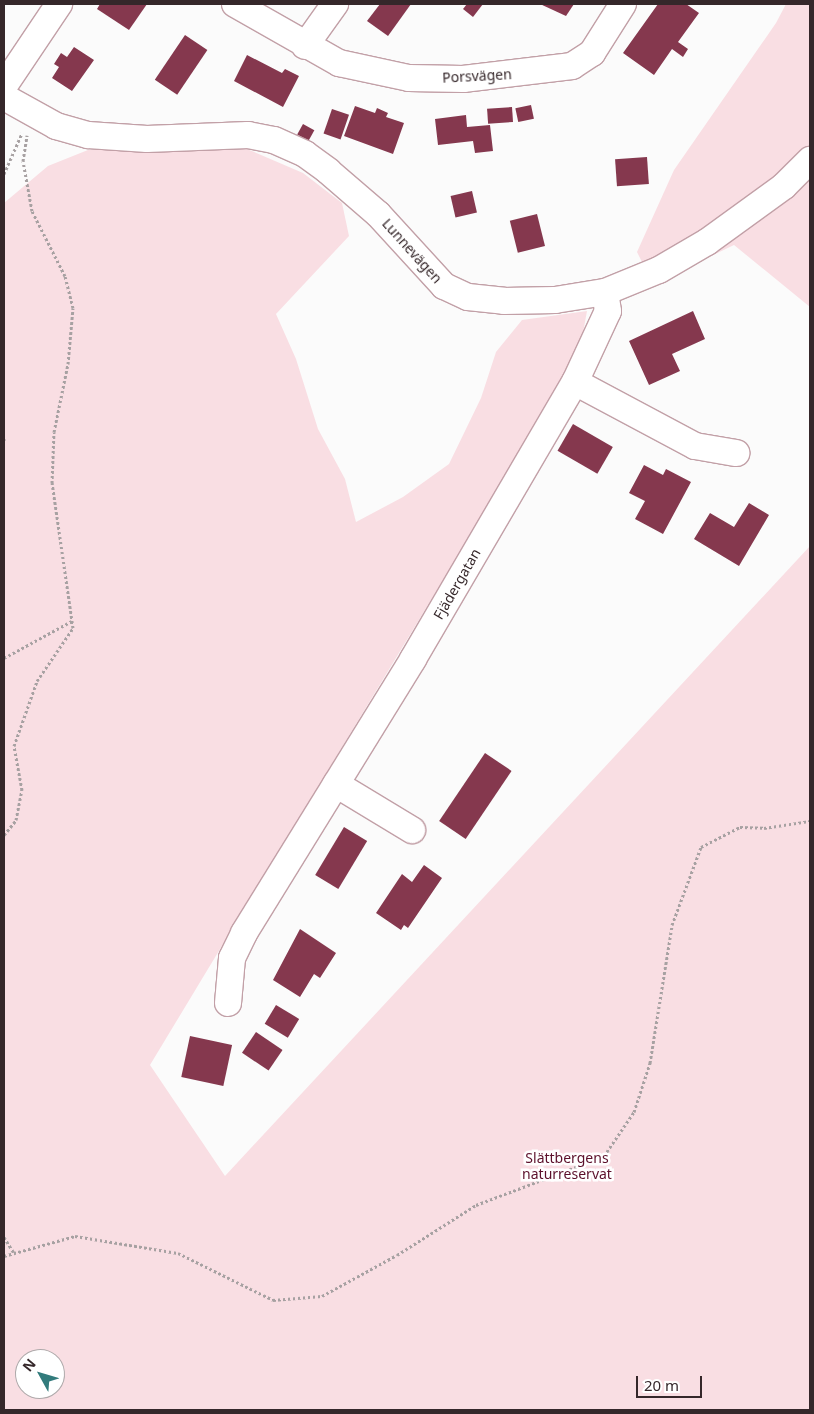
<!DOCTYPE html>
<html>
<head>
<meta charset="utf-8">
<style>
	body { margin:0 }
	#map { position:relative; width:814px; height:1414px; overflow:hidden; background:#fbfbfb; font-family:"Noto Sans",sans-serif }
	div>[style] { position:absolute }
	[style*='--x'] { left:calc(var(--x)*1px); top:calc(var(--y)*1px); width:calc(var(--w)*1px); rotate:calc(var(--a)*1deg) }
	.green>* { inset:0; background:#f9dee3 }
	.building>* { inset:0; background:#85384e; transform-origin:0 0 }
	.path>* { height:3px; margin-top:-1.5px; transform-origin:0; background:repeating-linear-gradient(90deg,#a7a1a2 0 2.5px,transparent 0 5px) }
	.roads { filter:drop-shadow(1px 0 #c2a0a7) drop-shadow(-1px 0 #c2a0a7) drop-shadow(0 1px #c2a0a7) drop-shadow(0 -1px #c2a0a7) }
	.minor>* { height:26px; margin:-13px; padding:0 13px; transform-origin:13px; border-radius:13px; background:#fff }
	span { translate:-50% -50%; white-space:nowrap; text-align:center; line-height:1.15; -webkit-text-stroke:5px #fff; paint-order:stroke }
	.street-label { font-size:14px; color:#35272a }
	.park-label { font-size:14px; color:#5c102b }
	.frame { position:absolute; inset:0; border:5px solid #35272a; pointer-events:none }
	.north { position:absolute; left:15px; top:1349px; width:50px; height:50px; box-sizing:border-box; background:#fff; border:1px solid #aea9aa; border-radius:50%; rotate:309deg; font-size:14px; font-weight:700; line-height:20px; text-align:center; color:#35272a }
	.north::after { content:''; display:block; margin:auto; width:18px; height:22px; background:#327b7c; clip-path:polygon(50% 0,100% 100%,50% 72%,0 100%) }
	.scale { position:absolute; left:636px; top:1376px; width:66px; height:22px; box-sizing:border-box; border:2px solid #35272a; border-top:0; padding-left:6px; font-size:15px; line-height:18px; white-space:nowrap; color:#35272a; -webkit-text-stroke:4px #fff; paint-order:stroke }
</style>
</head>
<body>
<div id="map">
	<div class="green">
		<i style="clip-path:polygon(786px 4px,810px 4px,810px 307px,734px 245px,653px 284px,637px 252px,674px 170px,776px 23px)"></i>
		<i style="clip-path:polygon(evenodd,247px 149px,303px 173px,342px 203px,349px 236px,276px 314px,296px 359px,318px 429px,345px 479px,356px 522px,403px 497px,449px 464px,481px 398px,496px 352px,522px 320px,587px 311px,579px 355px,150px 1065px,225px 1176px,810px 546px,810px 1410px,4px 1410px,4px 203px,48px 166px,88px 150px,247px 149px,25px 1359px,55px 1359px,55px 1389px,25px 1389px,25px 1359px)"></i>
	</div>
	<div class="building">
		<i style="clip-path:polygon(100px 4px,147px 4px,129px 30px,97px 9px)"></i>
		<i style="clip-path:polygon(380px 4px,411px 4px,388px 36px,367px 21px)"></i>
		<i style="clip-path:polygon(467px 4px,483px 4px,473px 17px,463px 9px)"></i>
		<i style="clip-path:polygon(540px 4px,574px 4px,566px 16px)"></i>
		<i style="clip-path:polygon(658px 4px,686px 4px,699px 13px,678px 42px,688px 49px,683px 57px,672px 49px,654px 75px,623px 53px)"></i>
		<i style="left:185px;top:35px;width:27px;height:54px;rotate:34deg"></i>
		<i style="clip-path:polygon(74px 47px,94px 60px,72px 91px,52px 78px,59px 67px,54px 64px,61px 53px,67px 57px)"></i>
		<i style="clip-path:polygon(247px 55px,282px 73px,285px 69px,299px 76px,283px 107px,234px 81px)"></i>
		<i style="left:531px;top:105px;width:14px;height:16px;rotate:78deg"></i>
		<i style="clip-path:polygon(355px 106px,375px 113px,377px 108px,388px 113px,386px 117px,404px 123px,393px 154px,344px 136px)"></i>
		<i style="left:512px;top:107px;width:15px;height:25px;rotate:86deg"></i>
		<i style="left:332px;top:109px;width:18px;height:26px;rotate:19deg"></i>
		<i style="clip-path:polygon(466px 115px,467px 127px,490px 125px,493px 151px,475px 153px,473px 141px,438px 145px,435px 119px)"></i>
		<i style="left:303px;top:124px;width:13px;height:12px;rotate:29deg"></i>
		<i style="left:647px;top:157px;width:27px;height:32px;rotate:86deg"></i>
		<i style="left:472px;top:191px;width:22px;height:22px;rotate:77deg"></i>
		<i style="left:537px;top:214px;width:33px;height:28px;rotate:76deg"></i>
		<i style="clip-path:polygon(693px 311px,705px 339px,672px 354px,680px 371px,649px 385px,629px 341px)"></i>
		<i style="left:573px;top:424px;width:46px;height:31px;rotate:30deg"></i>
		<i style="clip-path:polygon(644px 465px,663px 475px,666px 469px,691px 482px,663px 534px,635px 519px,645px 501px,629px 493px)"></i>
		<i style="clip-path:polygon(749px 503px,769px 515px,739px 566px,694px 539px,710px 513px,734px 527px)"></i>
		<i style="left:485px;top:753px;width:32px;height:82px;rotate:34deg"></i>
		<i style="left:344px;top:827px;width:27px;height:56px;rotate:31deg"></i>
		<i style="clip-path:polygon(424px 865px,442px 878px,408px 928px,404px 925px,401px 930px,376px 913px,402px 874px,412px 882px)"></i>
		<i style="clip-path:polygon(300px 929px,336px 953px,320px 978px,314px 974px,300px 997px,273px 980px)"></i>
		<i style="left:276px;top:1005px;width:27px;height:22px;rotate:31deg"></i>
		<i style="left:256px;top:1032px;width:32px;height:25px;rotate:34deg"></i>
		<i style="left:190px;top:1036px;width:43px;height:42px;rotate:12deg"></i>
	</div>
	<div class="path">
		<i style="--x:4;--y:174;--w:45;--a:-66.3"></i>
		<i style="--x:4;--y:438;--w:4;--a:90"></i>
		<i style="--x:4;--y:658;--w:77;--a:-28.6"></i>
		<i style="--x:4;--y:835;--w:19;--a:-51"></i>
		<i style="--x:16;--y:820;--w:31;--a:-79"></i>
		<i style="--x:22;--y:790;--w:45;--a:-100.3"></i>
		<i style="--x:14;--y:746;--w:69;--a:-70.5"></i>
		<i style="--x:37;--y:681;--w:64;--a:-55.8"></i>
		<i style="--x:73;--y:628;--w:147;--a:-98.2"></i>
		<i style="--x:52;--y:483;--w:51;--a:-87.8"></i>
		<i style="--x:54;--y:432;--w:69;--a:-78.4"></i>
		<i style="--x:68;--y:364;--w:56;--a:-84.9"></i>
		<i style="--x:73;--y:308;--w:33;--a:-104"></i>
		<i style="--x:65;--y:276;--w:73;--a:-116.9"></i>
		<i style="--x:32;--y:211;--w:51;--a:-100.2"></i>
		<i style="--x:23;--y:161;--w:26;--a:-81"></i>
		<i style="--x:4;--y:1237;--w:19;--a:58"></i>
		<i style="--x:4;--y:1256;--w:74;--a:-15.7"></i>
		<i style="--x:75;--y:1236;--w:104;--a:9.4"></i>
		<i style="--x:178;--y:1253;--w:106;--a:26.3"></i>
		<i style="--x:273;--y:1300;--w:49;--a:-4.7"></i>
		<i style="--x:322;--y:1296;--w:85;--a:-28.7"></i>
		<i style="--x:397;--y:1255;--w:93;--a:-32.3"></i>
		<i style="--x:476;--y:1205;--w:137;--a:-20.9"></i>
		<i style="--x:604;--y:1156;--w:53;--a:-55.7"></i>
		<i style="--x:634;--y:1112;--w:52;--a:-71.9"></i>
		<i style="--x:650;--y:1063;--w:140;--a:-80.9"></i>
		<i style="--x:672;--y:925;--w:83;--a:-69.6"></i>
		<i style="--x:701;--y:847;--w:44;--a:-27.1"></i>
		<i style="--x:740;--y:827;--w:24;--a:2"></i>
		<i style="--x:764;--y:828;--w:47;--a:-8.7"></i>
	</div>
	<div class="roads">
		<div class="minor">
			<i style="--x:235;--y:4;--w:120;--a:29.6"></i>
			<i style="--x:339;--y:63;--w:72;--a:12.1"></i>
			<i style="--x:409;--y:78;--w:54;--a:1.1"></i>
			<i style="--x:463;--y:79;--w:110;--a:-6.8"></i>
			<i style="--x:572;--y:66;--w:24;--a:-33"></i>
			<i style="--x:592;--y:53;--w:58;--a:-57.7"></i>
			<i style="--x:305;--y:46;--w:52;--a:-54.5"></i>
			<i style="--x:4;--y:86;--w:99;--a:-56.1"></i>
			<i style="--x:4;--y:97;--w:60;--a:29.1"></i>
			<i style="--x:56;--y:126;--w:33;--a:16"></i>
			<i style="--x:88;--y:135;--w:59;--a:3.9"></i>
			<i style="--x:147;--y:139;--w:101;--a:-2.3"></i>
			<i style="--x:248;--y:135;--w:26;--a:11"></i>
			<i style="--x:274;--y:140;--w:34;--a:24"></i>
			<i style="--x:305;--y:154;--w:29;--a:36"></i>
			<i style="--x:328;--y:171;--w:66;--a:40.7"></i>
			<i style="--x:378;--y:214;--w:98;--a:47.5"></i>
			<i style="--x:444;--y:286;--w:26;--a:25"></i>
			<i style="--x:468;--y:297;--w:36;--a:6"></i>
			<i style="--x:504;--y:301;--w:51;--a:-1.1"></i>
			<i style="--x:555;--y:300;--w:51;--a:-9.1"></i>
			<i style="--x:605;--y:292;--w:58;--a:-22.2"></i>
			<i style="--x:659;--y:270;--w:56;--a:-30.3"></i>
			<i style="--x:707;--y:242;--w:95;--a:-36"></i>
			<i style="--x:784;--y:186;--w:37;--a:-45"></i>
			<i style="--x:575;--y:382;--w:136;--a:28.1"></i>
			<i style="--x:695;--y:446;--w:42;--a:9.7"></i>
			<i style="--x:336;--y:784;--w:89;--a:31.2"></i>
			<i style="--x:228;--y:1003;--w:45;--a:-84.9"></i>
			<i style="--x:232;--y:958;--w:28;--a:-64"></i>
			<i style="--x:244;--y:933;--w:322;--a:-58.3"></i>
			<i style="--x:413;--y:659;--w:321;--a:-59.7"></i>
			<i style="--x:575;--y:382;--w:78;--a:-65.1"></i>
			<i style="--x:608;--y:311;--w:19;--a:-99"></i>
		</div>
	</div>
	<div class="street-label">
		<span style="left:477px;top:76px;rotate:-3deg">Porsvägen</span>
		<span style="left:412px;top:251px;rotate:48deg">Lunnevägen</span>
		<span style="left:457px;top:584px;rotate:-60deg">Fjädergatan</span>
	</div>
	<div class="park-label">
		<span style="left:567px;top:1166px">Slättbergens<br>naturreservat</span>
	</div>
	<div class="frame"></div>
	<div class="north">N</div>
	<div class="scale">20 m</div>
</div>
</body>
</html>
